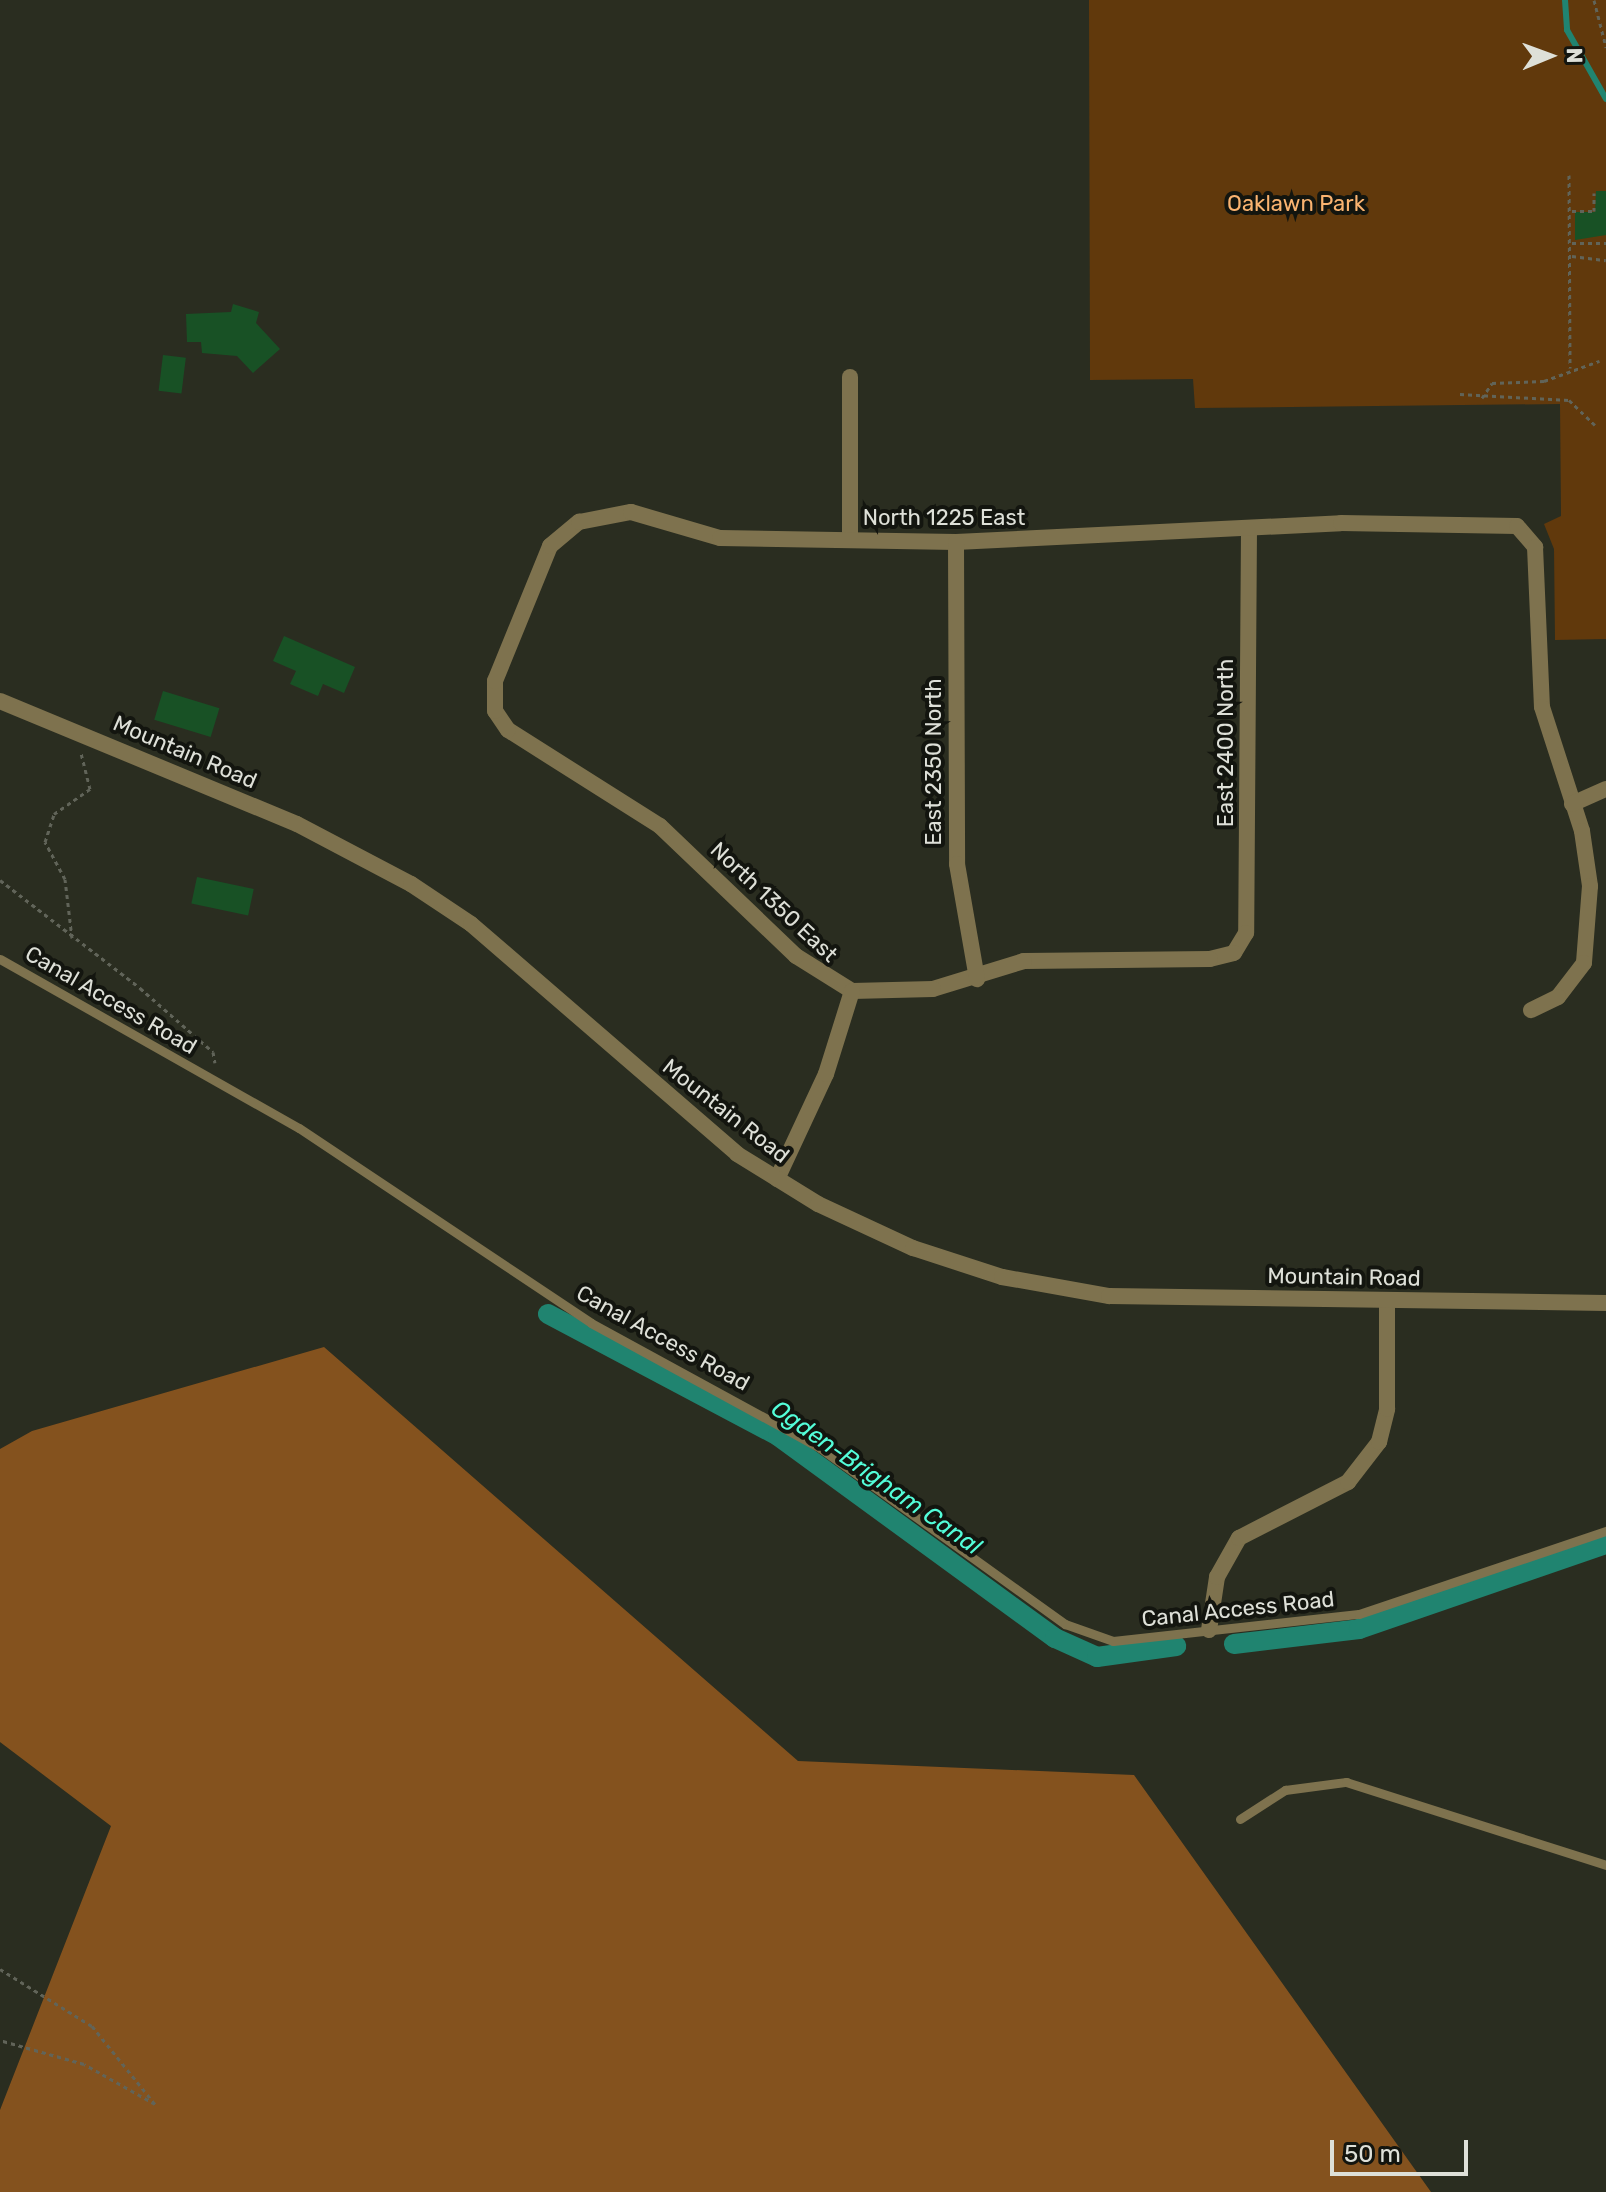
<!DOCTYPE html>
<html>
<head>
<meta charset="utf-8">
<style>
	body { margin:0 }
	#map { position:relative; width:1606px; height:2192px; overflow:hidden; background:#2a2d20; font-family:Rubik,sans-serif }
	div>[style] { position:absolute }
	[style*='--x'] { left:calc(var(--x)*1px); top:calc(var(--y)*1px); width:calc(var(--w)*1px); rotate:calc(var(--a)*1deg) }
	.green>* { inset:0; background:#61390c }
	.forest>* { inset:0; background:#84521e }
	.stream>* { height:6px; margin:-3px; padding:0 3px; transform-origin:3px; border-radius:3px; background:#208470 }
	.canal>* { height:20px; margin:-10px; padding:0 10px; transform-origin:10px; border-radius:10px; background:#208470 }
	.building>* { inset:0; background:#185125; transform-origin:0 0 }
	.path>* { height:3px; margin-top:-1.5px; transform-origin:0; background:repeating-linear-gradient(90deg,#616459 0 4px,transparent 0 8px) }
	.service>* { height:9px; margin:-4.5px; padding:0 4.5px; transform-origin:4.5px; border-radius:4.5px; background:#7e724e }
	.minor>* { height:16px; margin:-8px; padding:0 8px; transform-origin:8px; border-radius:8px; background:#7e724e }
	.tertiary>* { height:16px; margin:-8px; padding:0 8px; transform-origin:8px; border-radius:8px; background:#7e724e }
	span { translate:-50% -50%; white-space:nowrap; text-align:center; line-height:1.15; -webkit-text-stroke:8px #13150f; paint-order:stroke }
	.park-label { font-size:22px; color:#fab370 }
	.street-label { font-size:22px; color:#dee0d8 }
	.water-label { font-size:24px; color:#53fdd9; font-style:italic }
	.north { position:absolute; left:1510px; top:16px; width:80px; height:80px; -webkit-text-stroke:6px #13150f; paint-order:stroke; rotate:89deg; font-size:22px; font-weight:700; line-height:32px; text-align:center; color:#dee0d8 }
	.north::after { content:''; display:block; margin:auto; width:28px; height:36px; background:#dee0d8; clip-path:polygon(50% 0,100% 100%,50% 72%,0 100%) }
	.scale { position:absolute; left:1330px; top:2140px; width:138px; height:36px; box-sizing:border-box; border:4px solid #dee0d8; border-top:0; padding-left:10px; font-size:24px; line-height:28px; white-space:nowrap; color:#dee0d8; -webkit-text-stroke:6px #13150f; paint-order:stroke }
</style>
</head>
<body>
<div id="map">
	<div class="green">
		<i style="clip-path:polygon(1089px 0,1606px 0,1606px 639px,1555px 640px,1554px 549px,1544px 524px,1561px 516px,1560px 404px,1195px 408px,1193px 379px,1090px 380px)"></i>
	</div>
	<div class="forest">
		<i style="clip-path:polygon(324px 1347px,798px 1761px,1134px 1775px,1431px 2192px,0 2192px,0 2110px,111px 1826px,0 1742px,0 1449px,32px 1431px)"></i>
	</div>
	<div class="stream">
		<i style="--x:1565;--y:0;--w:30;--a:86"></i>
		<i style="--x:1567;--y:30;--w:79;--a:60.5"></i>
	</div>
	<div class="canal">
		<i style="--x:548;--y:1314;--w:260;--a:27.9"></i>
		<i style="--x:778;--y:1436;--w:343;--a:36.1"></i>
		<i style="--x:1055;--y:1638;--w:46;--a:24.3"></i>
		<i style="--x:1097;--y:1657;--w:80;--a:-7.9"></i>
		<i style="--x:1234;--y:1644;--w:126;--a:-6.8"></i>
		<i style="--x:1359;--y:1629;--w:261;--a:-19"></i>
	</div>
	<div class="building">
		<i style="clip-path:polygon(1596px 191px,1606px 191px,1606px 235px,1575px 240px,1575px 212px,1595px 212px)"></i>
		<i style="clip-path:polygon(233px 304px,259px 312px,256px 323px,280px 349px,253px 373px,237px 356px,202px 353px,201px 342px,187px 342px,186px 314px,231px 312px)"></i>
		<i style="left:163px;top:355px;width:23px;height:36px;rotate:7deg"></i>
		<i style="clip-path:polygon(284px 636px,355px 667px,344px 693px,323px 684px,318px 696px,290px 684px,296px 671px,273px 661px)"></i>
		<i style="left:163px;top:691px;width:59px;height:30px;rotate:17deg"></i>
		<i style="left:197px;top:877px;width:58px;height:27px;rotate:12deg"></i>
	</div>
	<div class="path">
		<i style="--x:1594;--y:0;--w:49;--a:75.7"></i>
		<i style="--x:1569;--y:175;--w:193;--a:89.7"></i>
		<i style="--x:1572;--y:211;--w:22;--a:0"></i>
		<i style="--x:1594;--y:211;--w:18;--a:-90"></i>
		<i style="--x:1572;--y:243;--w:34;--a:0"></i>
		<i style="--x:1572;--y:256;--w:34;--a:7"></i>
		<i style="--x:1460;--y:394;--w:109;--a:3.2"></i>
		<i style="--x:1569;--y:400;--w:36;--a:44"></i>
		<i style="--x:1482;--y:398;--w:18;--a:-56"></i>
		<i style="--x:1492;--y:383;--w:52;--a:-2.2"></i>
		<i style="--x:1544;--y:381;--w:59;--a:-20"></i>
		<i style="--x:0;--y:880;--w:177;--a:37.6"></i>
		<i style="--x:140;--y:988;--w:97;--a:41.2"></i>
		<i style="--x:213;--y:1052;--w:11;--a:80"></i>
		<i style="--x:72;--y:938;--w:59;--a:-96.8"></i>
		<i style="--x:65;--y:879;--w:42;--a:-118.4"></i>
		<i style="--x:45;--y:842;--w:29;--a:-72"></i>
		<i style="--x:54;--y:814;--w:44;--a:-34.8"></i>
		<i style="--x:90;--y:789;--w:38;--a:-104"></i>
		<i style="--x:0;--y:1969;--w:108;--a:31.8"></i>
		<i style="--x:92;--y:2026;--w:100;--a:51.1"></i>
		<i style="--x:155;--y:2104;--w:81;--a:-150.6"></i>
		<i style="--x:84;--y:2064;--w:87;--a:-164.1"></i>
	</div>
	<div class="service">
		<i style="--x:0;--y:959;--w:343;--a:29.5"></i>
		<i style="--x:299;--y:1128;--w:351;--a:33.7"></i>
		<i style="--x:591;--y:1323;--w:261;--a:28.6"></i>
		<i style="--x:820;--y:1448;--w:302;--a:35.7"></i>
		<i style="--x:1065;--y:1624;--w:51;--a:19.5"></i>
		<i style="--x:1113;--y:1641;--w:247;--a:-6.3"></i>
		<i style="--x:1359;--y:1614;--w:261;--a:-18.6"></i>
		<i style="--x:1240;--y:1819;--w:54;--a:-32.8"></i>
		<i style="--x:1285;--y:1790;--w:62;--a:-7.5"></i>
		<i style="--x:1346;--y:1782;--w:273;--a:17.7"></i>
	</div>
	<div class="minor">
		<i style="--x:850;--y:377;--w:163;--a:90"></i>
		<i style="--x:1249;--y:529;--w:404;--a:90.4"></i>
		<i style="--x:1246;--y:933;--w:23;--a:121"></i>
		<i style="--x:1234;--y:953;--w:25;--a:166"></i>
		<i style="--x:1210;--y:959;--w:186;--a:179.4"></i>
		<i style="--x:1024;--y:961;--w:95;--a:162.9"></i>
		<i style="--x:933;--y:989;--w:81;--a:178.6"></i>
		<i style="--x:852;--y:991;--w:66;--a:-148"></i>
		<i style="--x:796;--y:956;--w:188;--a:-136.3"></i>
		<i style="--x:660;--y:826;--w:180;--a:-147.7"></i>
		<i style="--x:508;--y:730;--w:23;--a:-124"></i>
		<i style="--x:495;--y:711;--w:30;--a:-90"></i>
		<i style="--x:495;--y:681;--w:146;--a:-67.8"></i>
		<i style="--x:550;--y:546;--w:38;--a:-40"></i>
		<i style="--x:579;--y:522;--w:53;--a:-10.9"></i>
		<i style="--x:631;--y:512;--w:93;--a:16.3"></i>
		<i style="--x:720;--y:538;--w:236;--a:1"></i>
		<i style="--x:956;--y:542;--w:385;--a:-2.8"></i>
		<i style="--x:1341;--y:523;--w:176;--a:1"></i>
		<i style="--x:1517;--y:526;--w:28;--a:49"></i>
		<i style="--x:1535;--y:547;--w:160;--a:87.5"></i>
		<i style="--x:1542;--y:707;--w:130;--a:72.1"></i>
		<i style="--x:1582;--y:831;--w:56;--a:81.7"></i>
		<i style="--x:1590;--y:886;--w:77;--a:94.5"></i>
		<i style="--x:1584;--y:963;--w:43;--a:127.4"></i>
		<i style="--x:1558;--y:997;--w:30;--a:154"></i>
		<i style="--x:956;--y:542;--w:322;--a:89.8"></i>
		<i style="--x:957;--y:864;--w:117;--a:80.1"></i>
		<i style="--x:1572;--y:804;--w:37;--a:-24"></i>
		<i style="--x:777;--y:1179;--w:116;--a:-65"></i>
		<i style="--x:826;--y:1074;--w:87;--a:-72.6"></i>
		<i style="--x:1209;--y:1630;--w:54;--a:-81.4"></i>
		<i style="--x:1217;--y:1577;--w:45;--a:-60.6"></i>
		<i style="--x:1239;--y:1538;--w:123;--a:-27.2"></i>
		<i style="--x:1348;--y:1482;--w:51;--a:-52.2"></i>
		<i style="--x:1379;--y:1442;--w:34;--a:-76"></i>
		<i style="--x:1387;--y:1409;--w:109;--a:-90"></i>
	</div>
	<div class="tertiary">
		<i style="--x:0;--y:701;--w:321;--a:22.5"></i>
		<i style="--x:297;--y:824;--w:129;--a:27.8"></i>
		<i style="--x:411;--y:884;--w:72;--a:33.7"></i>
		<i style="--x:471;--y:924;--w:352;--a:40.8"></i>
		<i style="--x:737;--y:1154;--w:95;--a:31.7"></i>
		<i style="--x:818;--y:1204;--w:105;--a:24.9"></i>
		<i style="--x:913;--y:1248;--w:94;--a:18"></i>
		<i style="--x:1002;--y:1277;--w:109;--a:10.1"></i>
		<i style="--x:1109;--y:1296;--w:497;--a:0.8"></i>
	</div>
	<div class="park-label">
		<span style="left:1296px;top:204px">Oaklawn Park</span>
	</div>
	<div class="street-label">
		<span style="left:944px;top:518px">North 1225 East</span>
		<span style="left:1226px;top:743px;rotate:-90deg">East 2400 North</span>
		<span style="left:185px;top:752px;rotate:23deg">Mountain Road</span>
		<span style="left:934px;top:762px;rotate:-90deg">East 2350 North</span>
		<span style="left:774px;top:902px;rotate:43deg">North 1350 East</span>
		<span style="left:111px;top:1000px;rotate:30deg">Canal Access Road</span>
		<span style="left:726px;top:1111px;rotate:38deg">Mountain Road</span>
		<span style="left:1344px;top:1277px;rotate:1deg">Mountain Road</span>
		<span style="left:663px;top:1338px;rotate:29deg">Canal Access Road</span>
		<span style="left:1238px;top:1609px;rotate:-6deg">Canal Access Road</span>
	</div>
	<div class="water-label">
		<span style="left:876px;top:1478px;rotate:35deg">Ogden-Brigham Canal</span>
	</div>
	<div class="north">N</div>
	<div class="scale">50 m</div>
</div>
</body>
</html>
